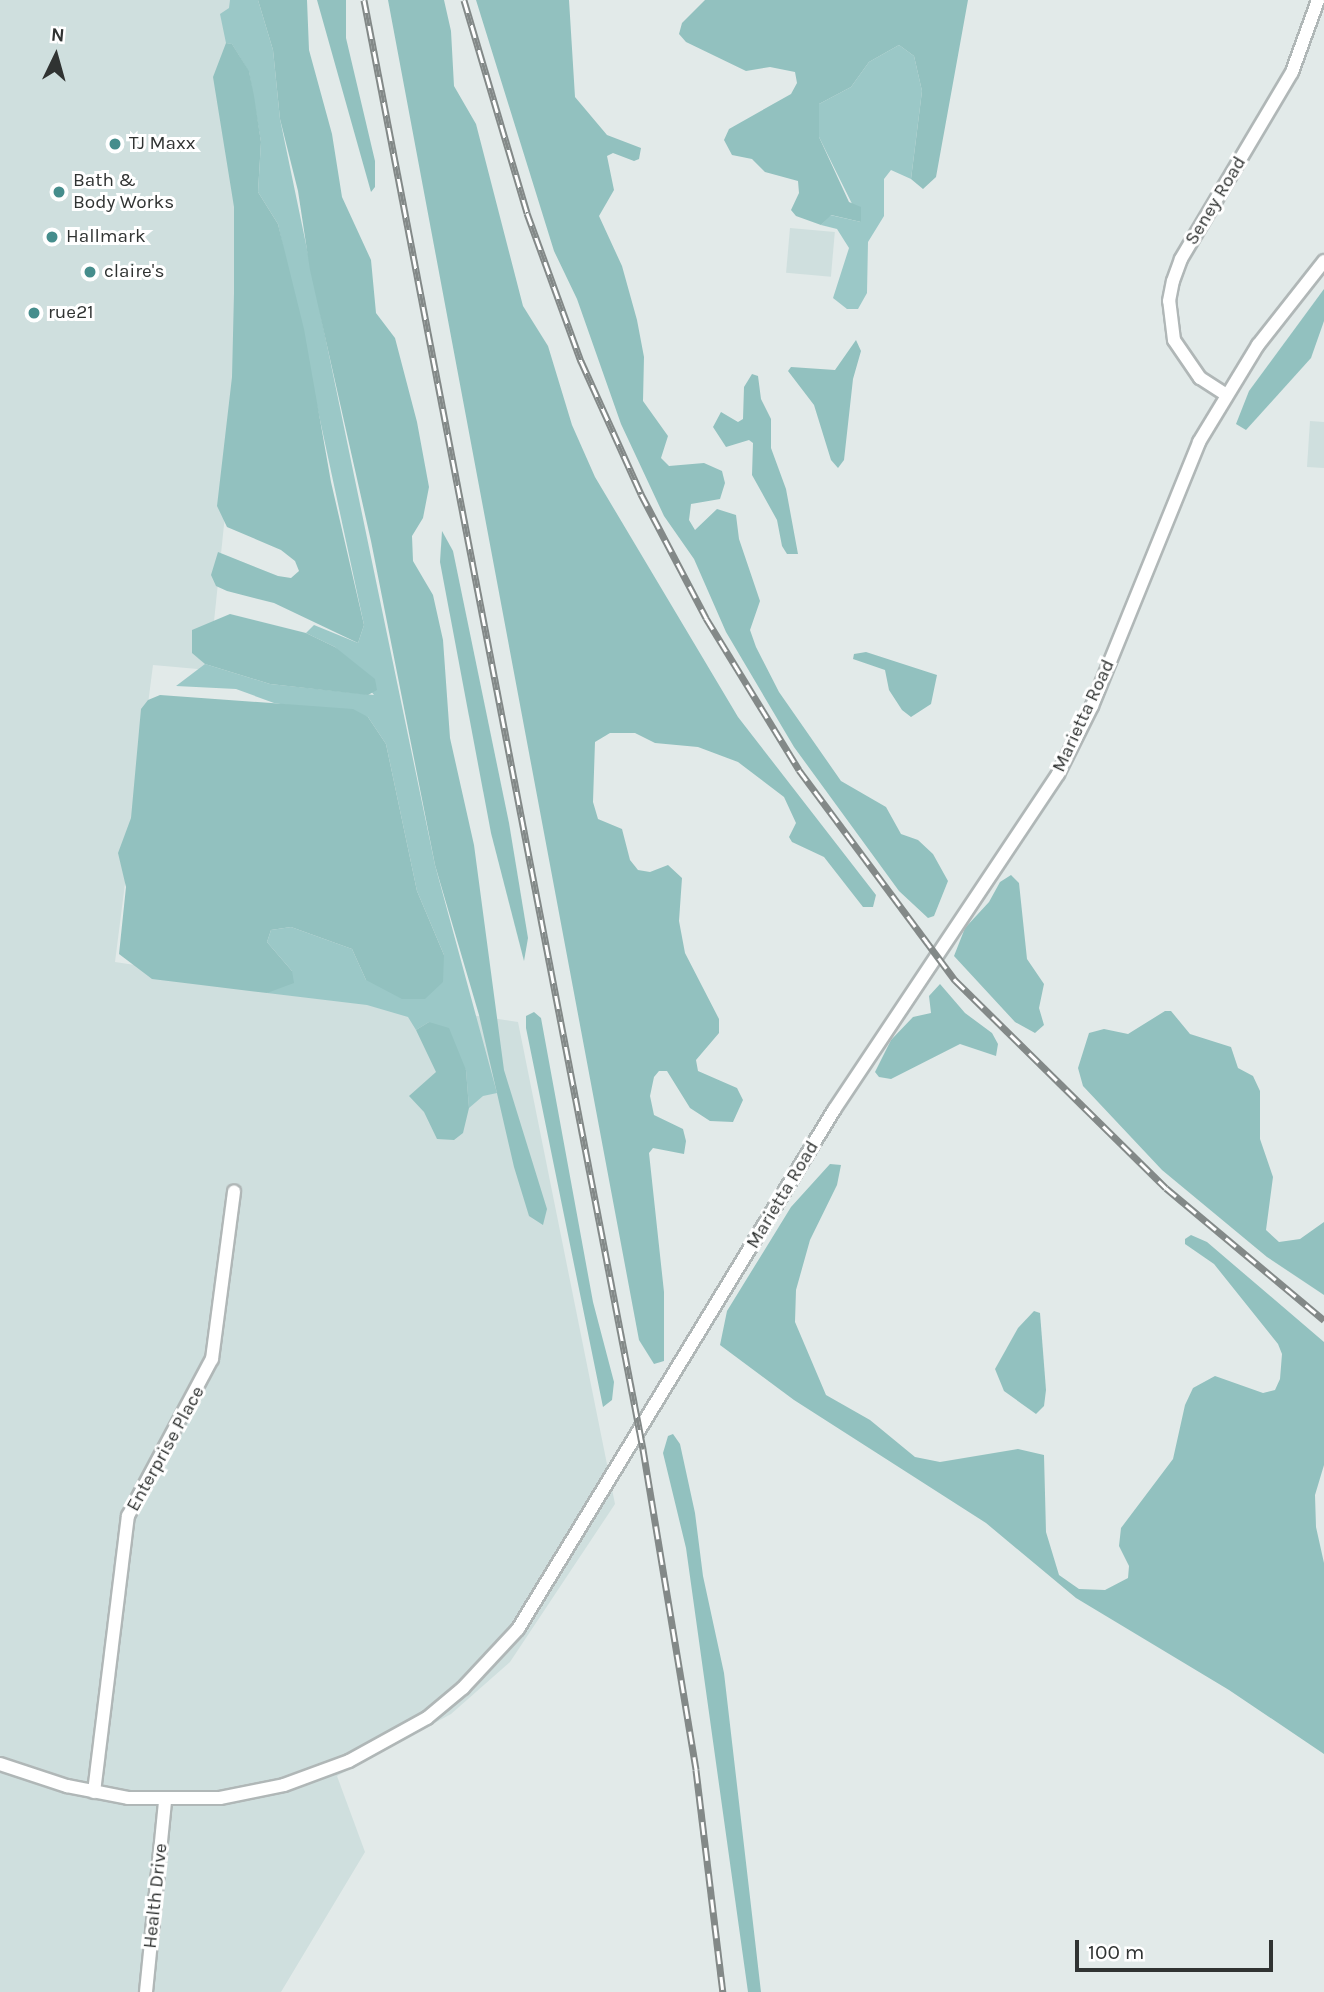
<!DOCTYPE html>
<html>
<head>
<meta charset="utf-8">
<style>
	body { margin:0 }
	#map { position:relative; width:1324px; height:1992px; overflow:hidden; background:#e2eae9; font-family:Karla,sans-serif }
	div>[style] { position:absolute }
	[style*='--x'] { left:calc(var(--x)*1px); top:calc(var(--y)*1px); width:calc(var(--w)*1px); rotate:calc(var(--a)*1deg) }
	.built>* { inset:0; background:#cfdfde; transform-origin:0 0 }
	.green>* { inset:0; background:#9bc8c7 }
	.forest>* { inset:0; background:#92c1bf }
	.roads { filter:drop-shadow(2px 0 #b0b7b7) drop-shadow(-2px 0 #b0b7b7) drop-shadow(0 2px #b0b7b7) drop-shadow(0 -2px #b0b7b7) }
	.minor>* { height:12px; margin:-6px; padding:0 6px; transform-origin:6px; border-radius:6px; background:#fff }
	.rail>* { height:7px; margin-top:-3.5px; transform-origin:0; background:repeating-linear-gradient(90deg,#fff 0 13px,#838988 0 26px); box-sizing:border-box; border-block:2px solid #838988 }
	.dots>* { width:19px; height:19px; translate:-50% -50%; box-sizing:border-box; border:4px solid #fff; border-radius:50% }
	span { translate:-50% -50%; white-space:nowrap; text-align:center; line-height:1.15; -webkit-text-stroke:6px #fff; paint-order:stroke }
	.poi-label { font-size:19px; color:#303332 }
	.left { translate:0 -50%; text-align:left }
	.street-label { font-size:19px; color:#303332 }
	.north { position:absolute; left:21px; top:21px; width:70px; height:70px; -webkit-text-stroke:5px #fff; paint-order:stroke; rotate:5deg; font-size:19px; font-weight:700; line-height:28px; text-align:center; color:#303332 }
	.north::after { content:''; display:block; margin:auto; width:24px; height:32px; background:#303332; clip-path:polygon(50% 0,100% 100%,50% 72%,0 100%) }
	.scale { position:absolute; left:1075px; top:1940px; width:198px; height:32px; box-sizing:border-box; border:4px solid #303332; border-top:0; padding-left:9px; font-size:21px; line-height:24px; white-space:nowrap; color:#303332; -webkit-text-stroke:5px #fff; paint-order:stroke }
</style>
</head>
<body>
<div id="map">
	<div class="built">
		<i style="clip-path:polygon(0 0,237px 0,243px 341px,209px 670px,153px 665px,115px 962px,518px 1022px,615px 1504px,510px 1662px,451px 1714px,337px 1776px,365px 1852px,281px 1992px,0 1992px)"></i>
		<i style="left:790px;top:228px;width:45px;height:45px;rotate:5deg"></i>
		<i style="clip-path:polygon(1310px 421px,1324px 422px,1324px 468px,1307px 467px)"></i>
	</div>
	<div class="green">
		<i style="clip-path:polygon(230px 0,258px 0,273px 50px,280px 119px,435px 865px,497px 1093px,483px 1096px,469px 1108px,466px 1070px,429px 1022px,416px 1030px,408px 1017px,367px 1005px,267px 993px,292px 971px,267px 942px,271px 930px,291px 927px,352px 949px,366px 980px,444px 955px,417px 891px,386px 744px,368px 717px,274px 703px,236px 689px,176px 686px,205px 664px,270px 684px,374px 695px,335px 647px,306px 633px,314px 625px,358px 643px,364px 625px,278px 224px,258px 192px,261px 142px,249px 72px,232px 44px,226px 43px,220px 14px,229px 8px)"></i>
		<i style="clip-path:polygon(899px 45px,914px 56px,922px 91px,911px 179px,891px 170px,884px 179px,884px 216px,868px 242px,867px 293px,858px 309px,847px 309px,833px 298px,849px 248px,837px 229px,821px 225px,830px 215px,861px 222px,819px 137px,819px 104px,851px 87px,869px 62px)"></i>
	</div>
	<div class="forest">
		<i style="clip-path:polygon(258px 0,307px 0,309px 50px,332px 134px,342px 197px,371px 260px,376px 313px,395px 338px,417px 422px,429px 487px,423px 518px,412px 536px,413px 561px,433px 595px,443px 640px,450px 738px,474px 845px,504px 1070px,547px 1209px,543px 1225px,529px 1216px,514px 1167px,479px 1015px,435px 865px,371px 541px,310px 270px,298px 191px,280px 119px,273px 50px)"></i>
		<i style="clip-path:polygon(317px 0,346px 0,346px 38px,375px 161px,375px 187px,371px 192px)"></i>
		<i style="clip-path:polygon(388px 0,444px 0,451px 31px,454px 86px,476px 124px,523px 306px,548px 346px,572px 425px,595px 477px,738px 717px,876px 895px,873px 907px,863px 907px,824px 857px,792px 842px,789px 837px,796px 823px,784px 797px,738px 762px,698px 747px,655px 743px,635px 733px,610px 733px,595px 742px,593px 802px,598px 819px,622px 829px,630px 860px,638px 870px,650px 872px,668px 865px,682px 878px,679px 921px,685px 953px,719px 1019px,719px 1033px,696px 1060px,698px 1071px,737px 1088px,743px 1100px,733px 1122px,710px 1121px,690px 1108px,667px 1071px,659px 1071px,654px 1077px,650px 1096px,654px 1115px,683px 1129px,686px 1141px,684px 1154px,653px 1148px,649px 1153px,664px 1292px,664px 1361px,654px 1364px,639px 1340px)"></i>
		<i style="clip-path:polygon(476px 0,569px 0,575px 97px,607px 135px,641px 148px,639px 159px,634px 161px,613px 153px,607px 156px,614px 190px,599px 216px,622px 266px,637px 320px,644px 357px,643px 401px,668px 436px,661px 458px,669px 466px,704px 463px,722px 471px,725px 483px,720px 499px,691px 504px,689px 520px,695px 530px,717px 509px,736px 515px,739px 539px,760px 601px,750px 630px,756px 647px,779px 692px,841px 781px,886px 807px,901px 834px,918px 840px,933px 854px,948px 881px,934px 916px,928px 918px,899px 891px,794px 747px,726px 632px,694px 559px,664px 516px,621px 424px,577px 299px,554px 251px)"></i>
		<i style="clip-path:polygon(705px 0,968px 0,936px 177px,923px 189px,911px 179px,922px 91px,914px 56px,899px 45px,869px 62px,851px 87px,819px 104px,819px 137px,849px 202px,861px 207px,861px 222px,831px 215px,821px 225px,796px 216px,791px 210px,799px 193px,798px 181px,765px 172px,752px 159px,732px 155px,724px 140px,729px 129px,791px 94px,797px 83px,795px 72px,770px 67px,746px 71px,686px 42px,679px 34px,682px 23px)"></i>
		<i style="clip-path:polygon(226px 43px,232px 44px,249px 71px,254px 96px,261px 142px,258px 192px,278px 224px,304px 329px,331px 482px,364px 625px,358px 643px,274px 603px,227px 591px,216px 586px,211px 575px,218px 552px,278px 576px,291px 578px,299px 571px,295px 561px,281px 550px,227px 527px,217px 506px,232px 377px,234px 293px,234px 207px,213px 77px)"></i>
		<i style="clip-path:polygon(1324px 289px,1324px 321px,1311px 358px,1246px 430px,1236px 424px,1249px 391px)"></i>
		<i style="clip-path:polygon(856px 340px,861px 351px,853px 379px,844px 460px,838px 468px,831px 460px,814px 405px,788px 371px,791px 367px,835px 370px)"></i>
		<i style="clip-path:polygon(752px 374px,758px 376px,761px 399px,771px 419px,771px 448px,786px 489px,798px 554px,787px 554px,782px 546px,777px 520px,752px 475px,753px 443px,749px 440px,726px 447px,713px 427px,721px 412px,738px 422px,743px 419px,744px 387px)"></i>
		<i style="clip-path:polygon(442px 531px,453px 551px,509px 823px,528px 938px,524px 961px,491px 833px,440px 562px)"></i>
		<i style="clip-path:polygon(230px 614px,306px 633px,335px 647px,375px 679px,377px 690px,368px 695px,270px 684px,205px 664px,192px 653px,192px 630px)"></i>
		<i style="clip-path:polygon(866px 652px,937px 675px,931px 704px,911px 717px,902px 710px,889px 690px,885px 670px,853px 659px,854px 654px)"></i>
		<i style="clip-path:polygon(160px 695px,353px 709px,368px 717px,386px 744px,417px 891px,444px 955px,443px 982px,425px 999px,402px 999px,366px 980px,352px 949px,291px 927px,271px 930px,267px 942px,292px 971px,294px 983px,267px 993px,152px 979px,119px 954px,126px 887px,118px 853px,131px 818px,141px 709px,148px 700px)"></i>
		<i style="clip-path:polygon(1011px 875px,1019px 883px,1027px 959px,1044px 984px,1039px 1008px,1044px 1025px,1035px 1033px,1015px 1022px,954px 956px,965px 928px,989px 902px,1000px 882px)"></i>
		<i style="clip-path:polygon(940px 984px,965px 1013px,992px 1033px,998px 1044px,996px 1056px,960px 1044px,891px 1079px,879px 1077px,875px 1072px,891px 1040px,913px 1017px,931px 1013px,929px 996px)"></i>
		<i style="clip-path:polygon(1165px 1011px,1171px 1011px,1190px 1034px,1231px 1047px,1238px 1068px,1253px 1076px,1260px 1091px,1260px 1139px,1273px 1177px,1266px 1230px,1279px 1242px,1300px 1239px,1324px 1222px,1324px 1295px,1267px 1257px,1162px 1170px,1083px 1086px,1078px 1068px,1089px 1033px,1104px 1029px,1128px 1034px)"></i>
		<i style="clip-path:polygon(534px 1012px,541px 1018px,593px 1302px,614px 1382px,612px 1400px,603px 1407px,526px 1028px,526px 1016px)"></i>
		<i style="clip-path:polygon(429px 1022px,449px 1028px,466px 1070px,469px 1108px,463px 1133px,454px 1140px,437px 1139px,424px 1112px,409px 1096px,436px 1072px,416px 1030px)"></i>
		<i style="clip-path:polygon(830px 1164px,841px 1165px,837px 1185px,810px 1240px,796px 1290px,795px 1322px,826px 1395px,870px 1420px,915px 1457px,940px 1462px,1018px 1449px,1044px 1455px,1046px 1532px,1059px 1575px,1079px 1589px,1105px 1590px,1128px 1578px,1129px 1566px,1119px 1546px,1121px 1528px,1173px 1459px,1185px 1405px,1193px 1388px,1215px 1376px,1263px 1393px,1275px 1390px,1280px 1379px,1282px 1354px,1278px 1344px,1214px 1264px,1185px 1244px,1185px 1239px,1191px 1235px,1207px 1242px,1324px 1342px,1324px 1465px,1315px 1495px,1316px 1527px,1324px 1563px,1324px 1754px,1229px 1690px,1076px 1598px,986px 1523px,794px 1400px,720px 1345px,727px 1311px,791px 1207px)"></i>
		<i style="clip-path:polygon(1034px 1311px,1040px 1313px,1046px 1390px,1044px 1406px,1036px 1414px,1004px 1391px,995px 1369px,1018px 1328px)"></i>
		<i style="clip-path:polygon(673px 1434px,680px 1444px,695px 1513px,703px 1576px,724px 1673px,761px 1992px,748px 1992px,686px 1548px,663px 1453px,668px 1436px)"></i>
	</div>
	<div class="roads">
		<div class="minor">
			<i style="--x:1225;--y:394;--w:30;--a:-147"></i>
			<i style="--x:1200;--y:378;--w:46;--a:-124.4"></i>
			<i style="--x:1174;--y:340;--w:39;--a:-97"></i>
			<i style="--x:1169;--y:301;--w:20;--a:-79"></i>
			<i style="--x:1173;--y:281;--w:23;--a:-70"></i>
			<i style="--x:1181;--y:259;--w:217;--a:-59.3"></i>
			<i style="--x:1292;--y:72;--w:77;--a:-70.1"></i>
			<i style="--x:0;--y:1764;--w:71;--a:18.2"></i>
			<i style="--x:67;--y:1786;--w:62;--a:11.1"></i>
			<i style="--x:128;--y:1798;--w:92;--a:0"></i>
			<i style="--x:220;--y:1798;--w:65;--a:-11.5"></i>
			<i style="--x:284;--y:1785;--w:69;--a:-20.3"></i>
			<i style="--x:349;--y:1761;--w:89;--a:-28.9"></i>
			<i style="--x:427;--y:1718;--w:47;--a:-39.8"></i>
			<i style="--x:463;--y:1688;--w:81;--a:-47"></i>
			<i style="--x:518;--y:1629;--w:608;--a:-58.66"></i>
			<i style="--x:834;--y:1110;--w:404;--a:-56.3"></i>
			<i style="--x:1058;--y:774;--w:76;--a:-63.4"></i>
			<i style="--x:1092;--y:706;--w:285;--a:-67.9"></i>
			<i style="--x:1199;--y:442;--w:114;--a:-58.7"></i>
			<i style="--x:1258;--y:345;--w:107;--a:-51.8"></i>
			<i style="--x:94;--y:1792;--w:278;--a:-83"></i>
			<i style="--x:128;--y:1516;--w:178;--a:-61.9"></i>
			<i style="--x:212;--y:1359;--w:169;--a:-82.5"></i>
			<i style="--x:146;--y:1992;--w:193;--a:-84.3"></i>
		</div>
	</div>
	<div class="rail">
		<i style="--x:364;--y:0;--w:1476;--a:79.1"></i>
		<i style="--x:643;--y:1449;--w:325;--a:80.6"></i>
		<i style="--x:696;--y:1770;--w:224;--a:83.1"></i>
		<i style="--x:464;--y:0;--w:222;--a:73.5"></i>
		<i style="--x:527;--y:213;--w:158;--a:70"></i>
		<i style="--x:581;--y:361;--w:146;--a:65.7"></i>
		<i style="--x:641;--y:494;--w:140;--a:62.3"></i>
		<i style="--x:706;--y:618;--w:178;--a:58.5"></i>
		<i style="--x:799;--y:770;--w:262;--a:53.4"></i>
		<i style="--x:955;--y:980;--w:296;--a:44.6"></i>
		<i style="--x:1166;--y:1188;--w:206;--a:39.9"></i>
	</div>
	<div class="dots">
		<i style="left:115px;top:144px;background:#458d8c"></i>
		<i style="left:59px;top:192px;background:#458d8c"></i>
		<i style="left:52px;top:237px;background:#458d8c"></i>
		<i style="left:90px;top:272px;background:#458d8c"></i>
		<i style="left:34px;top:313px;background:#458d8c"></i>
	</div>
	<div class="poi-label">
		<span class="left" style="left:129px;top:144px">TJ Maxx</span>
		<span class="left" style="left:73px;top:192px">Bath &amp;<br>Body Works</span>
		<span class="left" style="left:66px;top:237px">Hallmark</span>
		<span class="left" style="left:104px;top:272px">claire's</span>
		<span class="left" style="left:48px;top:313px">rue21</span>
	</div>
	<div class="street-label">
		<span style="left:1216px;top:201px;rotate:-59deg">Seney Road</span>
		<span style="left:1084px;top:716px;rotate:-65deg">Marietta Road</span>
		<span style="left:783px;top:1195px;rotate:-59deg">Marietta Road</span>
		<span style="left:166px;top:1449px;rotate:-61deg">Enterprise Place</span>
		<span style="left:156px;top:1896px;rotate:-84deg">Health Drive</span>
	</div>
	<div class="north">N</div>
	<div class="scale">100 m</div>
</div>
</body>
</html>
